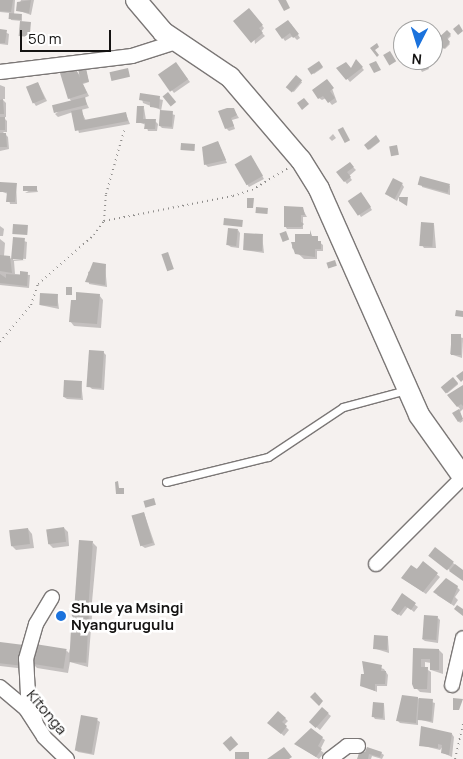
<!DOCTYPE html>
<html>
<head>
<meta charset="utf-8">
<style>
	body { margin:0 }
	#map { position:relative; width:463px; height:759px; overflow:hidden; background:#f5f1ef; font-family:Manrope,sans-serif }
	div>[style] { position:absolute }
	[style*='--x'] { left:calc(var(--x)*1px); top:calc(var(--y)*1px); width:calc(var(--w)*1px); rotate:calc(var(--a)*1deg) }
	.shadow>* { inset:0; background:#0003; transform-origin:0 0 }
	.building>* { inset:0; background:#b5b2b0; transform-origin:0 0 }
	.path>* { height:2px; margin-top:-1px; transform-origin:0; background:repeating-linear-gradient(90deg,#918f8d 0 1px,transparent 0 5px) }
	.roads { filter:drop-shadow(1px 0 #7b7776) drop-shadow(-1px 0 #7b7776) drop-shadow(0 1px #7b7776) drop-shadow(0 -1px #7b7776) }
	.lane>* { height:7px; margin:-3.5px; padding:0 3.5px; transform-origin:3.5px; border-radius:3.5px; background:#fff }
	.street>* { height:14px; margin:-7px; padding:0 7px; transform-origin:7px; border-radius:7px; background:#fff }
	.secondary>* { height:20px; margin:-10px; padding:0 10px; transform-origin:10px; border-radius:10px; background:#fff }
	.dots>* { width:14px; height:14px; translate:-50% -50%; box-sizing:border-box; border:2px solid #fff; border-radius:50% }
	span { translate:-50% -50%; white-space:nowrap; text-align:center; line-height:1.15; -webkit-text-stroke:5px #fff; paint-order:stroke }
	.poi-label { font-size:15px; color:#141312; font-weight:700 }
	.left { translate:0 -50%; text-align:left }
	.street-label { font-size:15px; color:#141312 }
	.north { position:absolute; left:393px; top:20px; width:50px; height:50px; box-sizing:border-box; background:#fff; border:1px solid #a1a1a0; border-radius:50%; rotate:185deg; font-size:14px; font-weight:700; line-height:20px; text-align:center; color:#141312 }
	.north::after { content:''; display:block; margin:auto; width:18px; height:22px; background:#1b72dc; clip-path:polygon(50% 0,100% 100%,50% 72%,0 100%) }
	.scale { position:absolute; left:20px; top:30px; width:91px; height:22px; box-sizing:border-box; border:2px solid #141312; border-top:0; padding-left:6px; font-size:15px; line-height:18px; white-space:nowrap; color:#141312; -webkit-text-stroke:4px #fff; paint-order:stroke }
</style>
</head>
<body>
<div id="map">
	<div class="shadow">
		<i style="clip-path:polygon(0 0,15px 0,14px 15px,21px 16px,22px 21px,11px 20px,10px 13px,0 12px)"></i>
		<i style="clip-path:polygon(21px 0,34px 0,31px 15px,17px 10px)"></i>
		<i style="clip-path:polygon(251px 13px,264px 28px,261px 32px,265px 36px,255px 44px)"></i>
		<i style="clip-path:polygon(291px 24px,300px 38px,297px 40px,293px 36px,285px 41px,283px 38px)"></i>
		<i style="clip-path:polygon(0 30px,9px 34px,8px 45px,0 44px)"></i>
		<i style="clip-path:polygon(447px 31px,451px 36px,447px 40px,450px 44px,445px 49px,437px 40px)"></i>
		<i style="clip-path:polygon(415px 60px,425px 60px,429px 69px,422px 72px)"></i>
		<i style="clip-path:polygon(356px 61px,364px 70px,350px 82px,338px 68px,351px 69px)"></i>
		<i style="left:319px;top:62px;width:7px;height:11px;rotate:56deg"></i>
		<i style="clip-path:polygon(178px 66px,190px 82px,174px 93px,160px 74px)"></i>
		<i style="clip-path:polygon(75px 70px,81px 76px,86px 71px,89px 82px,83px 84px,89px 96px,84px 98px,89px 108px,81px 110px,86px 121px,126px 114px,130px 124px,79px 133px,73px 112px,58px 117px,55px 114px,72px 102px,69px 98px)"></i>
		<i style="left:296px;top:77px;width:8px;height:13px;rotate:40deg"></i>
		<i style="clip-path:polygon(38px 83px,47px 101px,36px 106px,34px 103px)"></i>
		<i style="clip-path:polygon(330px 83px,337px 102px,332px 105px,326px 98px,322px 100px,319px 98px)"></i>
		<i style="clip-path:polygon(0 85px,5px 87px,5px 99px,2px 99px,6px 103px,6px 117px,3px 117px,7px 121px,7px 132px,3px 132px,8px 137px,9px 149px,0 151px)"></i>
		<i style="clip-path:polygon(141px 95px,163px 100px,161px 111px,175px 115px,173px 129px,162px 128px,158px 124px,157px 131px,148px 131px,146px 125px,138px 122px,144px 108px,146px 120px,155px 121px,159px 125px,161px 110px,143px 103px)"></i>
		<i style="clip-path:polygon(234px 110px,239px 118px,232px 120px,235px 129px,229px 131px,226px 128px)"></i>
		<i style="clip-path:polygon(333px 134px,336px 138px,332px 141px,329px 138px)"></i>
		<i style="left:376px;top:137px;width:6px;height:13px;rotate:51deg"></i>
		<i style="clip-path:polygon(218px 142px,227px 163px,208px 167px,205px 164px)"></i>
		<i style="clip-path:polygon(251px 156px,264px 179px,249px 187px,247px 184px)"></i>
		<i style="clip-path:polygon(352px 166px,356px 170px,349px 176px,352px 180px,347px 184px,338px 172px)"></i>
		<i style="clip-path:polygon(421px 178px,450px 186px,450px 195px,422px 187px)"></i>
		<i style="clip-path:polygon(16px 184px,17px 204px,10px 204px,8px 194px,0 191px)"></i>
		<i style="clip-path:polygon(402px 184px,404px 187px,397px 201px,389px 196px)"></i>
		<i style="clip-path:polygon(36px 187px,38px 192px,25px 193px)"></i>
		<i style="clip-path:polygon(364px 197px,372px 210px,361px 217px,359px 214px)"></i>
		<i style="clip-path:polygon(302px 208px,307px 217px,303px 217px,303px 229px,287px 229px,285px 226px)"></i>
		<i style="clip-path:polygon(434px 224px,436px 248px,424px 248px,422px 245px)"></i>
		<i style="clip-path:polygon(0 226px,4px 229px,3px 236px,0 236px)"></i>
		<i style="clip-path:polygon(238px 230px,240px 233px,239px 248px,231px 247px,228px 245px)"></i>
		<i style="clip-path:polygon(262px 235px,264px 253px,244px 250px)"></i>
		<i style="clip-path:polygon(312px 236px,323px 245px,323px 251px,317px 251px,317px 259px,304px 259px,292px 248px,292px 243px)"></i>
		<i style="clip-path:polygon(14px 238px,27px 242px,26px 259px,13px 258px,13px 260px,26px 261px,14px 261px,15px 274px,30px 275px,29px 288px,0 285px,0 239px,5px 243px,4px 256px,12px 259px)"></i>
		<i style="clip-path:polygon(105px 265px,107px 287px,89px 284px,88px 272px)"></i>
		<i style="clip-path:polygon(57px 295px,59px 309px,40px 305px)"></i>
		<i style="clip-path:polygon(99px 295px,103px 300px,101px 328px,74px 326px,70px 321px)"></i>
		<i style="clip-path:polygon(452px 335px,463px 338px,462px 358px,450px 354px)"></i>
		<i style="clip-path:polygon(103px 352px,106px 355px,104px 390px,92px 389px,89px 386px)"></i>
		<i style="left:453px;top:378px;width:8px;height:14px;rotate:50deg"></i>
		<i style="clip-path:polygon(81px 382px,83px 400px,67px 399px,64px 397px)"></i>
		<i style="clip-path:polygon(463px 387px,463px 409px,460px 412px,463px 421px,460px 423px,454px 414px,460px 409px,448px 395px)"></i>
		<i style="clip-path:polygon(144px 513px,155px 545px,145px 548px,142px 546px)"></i>
		<i style="clip-path:polygon(64px 528px,68px 532px,69px 546px,53px 548px,48px 543px)"></i>
		<i style="clip-path:polygon(28px 529px,32px 534px,34px 548px,16px 550px,12px 546px)"></i>
		<i style="clip-path:polygon(93px 543px,97px 547px,91px 613px,88px 612px,92px 616px,88px 667px,70px 662px,68px 673px,37px 668px,33px 664px,67px 651px,69px 653px,78px 611px,74px 607px)"></i>
		<i style="clip-path:polygon(433px 558px,453px 563px,463px 571px,463px 580px)"></i>
		<i style="clip-path:polygon(423px 563px,440px 577px,426px 594px,405px 580px)"></i>
		<i style="clip-path:polygon(457px 587px,460px 590px,455px 597px,458px 600px,454px 606px,437px 595px)"></i>
		<i style="clip-path:polygon(402px 595px,418px 607px,414px 612px,408px 607px,401px 616px,395px 612px)"></i>
		<i style="clip-path:polygon(438px 618px,440px 620px,438px 643px,425px 641px,422px 639px)"></i>
		<i style="clip-path:polygon(388px 638px,389px 653px,373px 648px)"></i>
		<i style="clip-path:polygon(0 644px,26px 669px,0 666px)"></i>
		<i style="clip-path:polygon(evenodd,414px 649px,439px 650px,443px 654px,443px 674px,431px 670px,431px 693px,420px 692px,416px 688px,414px 649px,425px 662px,431px 663px,431px 672px,425px 668px,425px 662px)"></i>
		<i style="clip-path:polygon(363px 662px,384px 669px,388px 675px,387px 686px,377px 686px,377px 692px,362px 685px,366px 675px)"></i>
		<i style="clip-path:polygon(417px 698px,435px 703px,433px 723px,418px 719px,418px 725px,400px 723px,397px 720px)"></i>
		<i style="clip-path:polygon(384px 704px,385px 720px,375px 719px,373px 716px)"></i>
		<i style="clip-path:polygon(322px 709px,331px 716px,320px 730px,314px 725px)"></i>
		<i style="clip-path:polygon(278px 712px,288px 721px,284px 725px,289px 730px,284px 736px,269px 723px)"></i>
		<i style="clip-path:polygon(97px 720px,100px 722px,94px 755px,78px 752px,76px 750px)"></i>
		<i style="clip-path:polygon(452px 734px,454px 737px,452px 757px,443px 753px,443px 746px,440px 750px,420px 745px)"></i>
		<i style="clip-path:polygon(322px 738px,325px 740px,320px 750px,324px 753px,319px 759px,296px 744px)"></i>
		<i style="clip-path:polygon(360px 752px,381px 753px,384px 755px,382px 759px,372px 756px,371px 759px,358px 759px)"></i>
	</div>
	<div class="building">
		<i style="clip-path:polygon(0 0,13px 0,11px 12px,0 11px)"></i>
		<i style="clip-path:polygon(31px 0,29px 13px,16px 11px,17px 2px)"></i>
		<i style="clip-path:polygon(278px 0,286px 0,290px 8px,284px 11px)"></i>
		<i style="clip-path:polygon(249px 8px,263px 25px,259px 28px,263px 33px,251px 43px,233px 21px)"></i>
		<i style="left:9px;top:13px;width:13px;height:6px;rotate:4deg"></i>
		<i style="clip-path:polygon(288px 20px,299px 34px,293px 38px,290px 33px,282px 39px,275px 29px)"></i>
		<i style="left:20px;top:21px;width:11px;height:15px;rotate:5deg"></i>
		<i style="clip-path:polygon(459px 24px,463px 31px,458px 35px,453px 29px)"></i>
		<i style="clip-path:polygon(0 29px,7px 30px,5px 43px,0 43px)"></i>
		<i style="clip-path:polygon(447px 30px,451px 34px,447px 38px,450px 42px,444px 49px,436px 40px)"></i>
		<i style="clip-path:polygon(377px 43px,379px 47px,375px 50px,379px 55px,377px 57px,370px 48px)"></i>
		<i style="left:390px;top:51px;width:12px;height:8px;rotate:59deg"></i>
		<i style="clip-path:polygon(356px 59px,363px 67px,346px 80px,336px 68px,346px 62px,351px 68px)"></i>
		<i style="clip-path:polygon(414px 60px,424px 60px,427px 66px,418px 70px)"></i>
		<i style="left:319px;top:61px;width:7px;height:14px;rotate:56deg"></i>
		<i style="clip-path:polygon(376px 61px,381px 70px,374px 73px,369px 64px)"></i>
		<i style="left:176px;top:62px;width:21px;height:22px;rotate:55deg"></i>
		<i style="left:86px;top:68px;width:14px;height:8px;rotate:78deg"></i>
		<i style="left:128px;top:68px;width:9px;height:19px;rotate:77deg"></i>
		<i style="clip-path:polygon(76px 69px,87px 93px,68px 99px,60px 73px)"></i>
		<i style="left:296px;top:75px;width:8px;height:16px;rotate:40deg"></i>
		<i style="clip-path:polygon(327px 79px,334px 88px,330px 91px,335px 98px,328px 103px,323px 96px,318px 99px,312px 90px)"></i>
		<i style="left:38px;top:82px;width:18px;height:13px;rotate:68deg"></i>
		<i style="left:168px;top:92px;width:13px;height:7px;rotate:51deg"></i>
		<i style="clip-path:polygon(140px 93px,160px 96px,159px 108px,150px 107px,150px 102px,139px 100px)"></i>
		<i style="left:85px;top:97px;width:8px;height:34px;rotate:76deg"></i>
		<i style="clip-path:polygon(304px 98px,309px 104px,302px 110px,297px 103px)"></i>
		<i style="clip-path:polygon(3px 99px,4px 114px,0 114px,0 100px)"></i>
		<i style="clip-path:polygon(137px 106px,144px 106px,143px 119px,156px 119px,155px 129px,144px 129px,145px 123px,136px 123px)"></i>
		<i style="clip-path:polygon(227px 108px,234px 108px,237px 115px,231px 118px,234px 126px,225px 129px,218px 111px)"></i>
		<i style="clip-path:polygon(82px 109px,84px 120px,126px 112px,128px 121px,75px 131px,71px 111px)"></i>
		<i style="left:160px;top:110px;width:13px;height:16px;rotate:4deg"></i>
		<i style="left:0;top:117px;width:5px;height:13px"></i>
		<i style="left:343px;top:127px;width:15px;height:6px;rotate:62deg"></i>
		<i style="clip-path:polygon(0 133px,6px 133px,7px 147px,0 147px)"></i>
		<i style="clip-path:polygon(376px 135px,380px 141px,368px 150px,364px 145px)"></i>
		<i style="clip-path:polygon(218px 141px,226px 160px,204px 165px,202px 147px)"></i>
		<i style="left:181px;top:143px;width:14px;height:7px;rotate:4deg"></i>
		<i style="left:397px;top:145px;width:10px;height:8px;rotate:79deg"></i>
		<i style="left:251px;top:155px;width:24px;height:19px;rotate:60deg"></i>
		<i style="clip-path:polygon(350px 162px,354px 167px,347px 172px,351px 177px,344px 182px,336px 172px)"></i>
		<i style="left:420px;top:176px;width:31px;height:9px;rotate:15deg"></i>
		<i style="left:393px;top:178px;width:11px;height:18px;rotate:27deg"></i>
		<i style="clip-path:polygon(0 182px,17px 183px,15px 202px,6px 202px,7px 192px,0 192px)"></i>
		<i style="left:37px;top:186px;width:5px;height:14px;rotate:90deg"></i>
		<i style="left:361px;top:192px;width:18px;height:16px;rotate:56deg"></i>
		<i style="clip-path:polygon(399px 197px,408px 197px,407px 206px,399px 201px)"></i>
		<i style="clip-path:polygon(247px 198px,254px 198px,253px 208px,247px 208px)"></i>
		<i style="clip-path:polygon(284px 206px,303px 207px,305px 215px,301px 215px,301px 222px,304px 224px,301px 227px,284px 227px)"></i>
		<i style="left:256px;top:207px;width:12px;height:6px;rotate:5deg"></i>
		<i style="left:224px;top:218px;width:19px;height:7px;rotate:6deg"></i>
		<i style="left:421px;top:222px;width:13px;height:24px;rotate:4deg"></i>
		<i style="left:13px;top:224px;width:15px;height:10px;rotate:4deg"></i>
		<i style="left:228px;top:228px;width:10px;height:17px;rotate:6deg"></i>
		<i style="clip-path:polygon(310px 230px,312px 236px,318px 236px,318px 241px,321px 241px,321px 249px,315px 249px,315px 257px,295px 254px,291px 242px,295px 242px,295px 234px,310px 234px)"></i>
		<i style="left:286px;top:231px;width:9px;height:7px;rotate:69deg"></i>
		<i style="left:244px;top:233px;width:19px;height:17px;rotate:3deg"></i>
		<i style="left:13px;top:237px;width:12px;height:22px;rotate:5deg"></i>
		<i style="left:168px;top:252px;width:18px;height:7px;rotate:71deg"></i>
		<i style="clip-path:polygon(0 255px,10px 256px,12px 273px,0 271px)"></i>
		<i style="left:335px;top:260px;width:6px;height:9px;rotate:72deg"></i>
		<i style="clip-path:polygon(93px 262px,106px 264px,105px 285px,85px 282px)"></i>
		<i style="clip-path:polygon(20px 271px,28px 272px,27px 286px,0 283px,0 274px,6px 278px,6px 274px,20px 275px)"></i>
		<i style="left:66px;top:287px;width:6px;height:8px"></i>
		<i style="clip-path:polygon(76px 292px,100px 294px,97px 324px,69px 322px,71px 300px,76px 300px)"></i>
		<i style="left:40px;top:293px;width:18px;height:12px;rotate:3deg"></i>
		<i style="clip-path:polygon(456px 310px,463px 311px,463px 317px,455px 316px)"></i>
		<i style="left:451px;top:334px;width:10px;height:21px"></i>
		<i style="left:89px;top:350px;width:15px;height:37px;rotate:4deg"></i>
		<i style="clip-path:polygon(463px 371px,463px 380px,461px 382px,456px 376px)"></i>
		<i style="left:453px;top:377px;width:8px;height:16px;rotate:50deg"></i>
		<i style="left:64px;top:380px;width:18px;height:17px;rotate:3deg"></i>
		<i style="clip-path:polygon(463px 385px,463px 406px,461px 404px,457px 407px,447px 395px)"></i>
		<i style="clip-path:polygon(459px 409px,463px 419px,458px 422px,452px 413px)"></i>
		<i style="clip-path:polygon(118px 481px,119px 488px,124px 488px,124px 494px,116px 494px,115px 482px)"></i>
		<i style="left:154px;top:498px;width:7px;height:11px;rotate:74deg"></i>
		<i style="left:144px;top:512px;width:32px;height:13px;rotate:74deg"></i>
		<i style="left:64px;top:527px;width:15px;height:18px;rotate:82deg"></i>
		<i style="left:28px;top:528px;width:16px;height:19px;rotate:83deg"></i>
		<i style="left:79px;top:540px;width:14px;height:68px;rotate:4deg"></i>
		<i style="left:435px;top:547px;width:24px;height:11px;rotate:38deg"></i>
		<i style="clip-path:polygon(423px 561px,438px 573px,423px 592px,401px 578px,411px 565px,417px 569px)"></i>
		<i style="clip-path:polygon(455px 564px,463px 570px,463px 581px,449px 571px)"></i>
		<i style="clip-path:polygon(446px 578px,458px 586px,451px 604px,433px 592px)"></i>
		<i style="clip-path:polygon(402px 593px,416px 603px,411px 610px,405px 606px,398px 615px,391px 610px)"></i>
		<i style="clip-path:polygon(457px 605px,463px 609px,463px 616px,454px 609px)"></i>
		<i style="left:72px;top:610px;width:17px;height:52px;rotate:3deg"></i>
		<i style="left:424px;top:615px;width:14px;height:24px;rotate:4deg"></i>
		<i style="left:374px;top:635px;width:14px;height:14px;rotate:4deg"></i>
		<i style="left:0;top:642px;width:24px;height:21px;rotate:7deg"></i>
		<i style="left:35px;top:644px;width:32px;height:20px;rotate:9deg"></i>
		<i style="clip-path:polygon(413px 648px,439px 649px,439px 670px,430px 670px,430px 659px,421px 659px,421px 667px,428px 667px,427px 689px,414px 689px,412px 684px)"></i>
		<i style="clip-path:polygon(362px 661px,382px 665px,381px 671px,386px 671px,385px 684px,375px 684px,375px 691px,360px 686px,361px 674px,364px 674px)"></i>
		<i style="clip-path:polygon(315px 692px,323px 701px,319px 706px,310px 697px)"></i>
		<i style="clip-path:polygon(402px 695px,418px 697px,416px 723px,396px 721px)"></i>
		<i style="left:419px;top:698px;width:14px;height:22px;rotate:4deg"></i>
		<i style="clip-path:polygon(453px 698px,463px 699px,459px 710px,453px 710px)"></i>
		<i style="left:373px;top:702px;width:11px;height:15px;rotate:5deg"></i>
		<i style="left:322px;top:707px;width:9px;height:20px;rotate:41deg"></i>
		<i style="clip-path:polygon(278px 711px,286px 718px,282px 722px,287px 726px,281px 734px,267px 723px)"></i>
		<i style="left:81px;top:715px;width:17px;height:36px;rotate:10deg"></i>
		<i style="clip-path:polygon(421px 726px,452px 733px,449px 755px,441px 753px,442px 745px,438px 744px,438px 748px,419px 746px)"></i>
		<i style="clip-path:polygon(311px 728px,323px 737px,318px 746px,322px 749px,316px 757px,294px 744px)"></i>
		<i style="left:231px;top:736px;width:11px;height:11px;rotate:49deg"></i>
		<i style="clip-path:polygon(284px 747px,292px 757px,289px 759px,267px 759px)"></i>
		<i style="clip-path:polygon(367px 747px,382px 752px,380px 757px,369px 754px,368px 759px,357px 759px,360px 750px,365px 752px)"></i>
		<i style="left:235px;top:752px;width:14px;height:7px"></i>
	</div>
	<div class="path">
		<i style="--x:104;--y:221;--w:27;--a:-86"></i>
		<i style="--x:106;--y:194;--w:66;--a:-74.1"></i>
		<i style="--x:0;--y:342;--w:48;--a:-50"></i>
		<i style="--x:31;--y:305;--w:22;--a:-72"></i>
		<i style="--x:38;--y:284;--w:74;--a:-41.2"></i>
		<i style="--x:94;--y:235;--w:17;--a:-54"></i>
		<i style="--x:104;--y:221;--w:131;--a:-11"></i>
		<i style="--x:233;--y:196;--w:20;--a:-18"></i>
		<i style="--x:252;--y:190;--w:42;--a:-31.4"></i>
		<i style="--x:455;--y:759;--w:36;--a:-77"></i>
	</div>
	<div class="roads">
		<div class="lane">
			<i style="--x:166;--y:482;--w:105;--a:-13.8"></i>
			<i style="--x:268;--y:457;--w:90;--a:-33.7"></i>
			<i style="--x:343;--y:407;--w:65;--a:-15.1"></i>
		</div>
		<div class="street">
			<i style="--x:0;--y:72;--w:133;--a:-6.9"></i>
			<i style="--x:132;--y:56;--w:46;--a:-17.7"></i>
			<i style="--x:376;--y:564;--w:123;--a:-45"></i>
			<i style="--x:452;--y:685;--w:48;--a:-76.8"></i>
			<i style="--x:0;--y:687;--w:34;--a:40"></i>
			<i style="--x:26;--y:709;--w:33;--a:57"></i>
			<i style="--x:44;--y:737;--w:32;--a:44"></i>
			<i style="--x:36;--y:724;--w:30;--a:-105"></i>
			<i style="--x:28;--y:695;--w:36;--a:-93"></i>
			<i style="--x:26;--y:659;--w:36;--a:-74"></i>
			<i style="--x:36;--y:624;--w:31;--a:-59"></i>
			<i style="--x:330;--y:759;--w:21;--a:-37"></i>
			<i style="--x:347;--y:746;--w:11;--a:0"></i>
		</div>
		<div class="secondary">
			<i style="--x:136;--y:0;--w:42;--a:49.8"></i>
			<i style="--x:163;--y:32;--w:81;--a:33.9"></i>
			<i style="--x:230;--y:77;--w:109;--a:49.5"></i>
			<i style="--x:301;--y:160;--w:34;--a:58"></i>
			<i style="--x:319;--y:189;--w:247;--a:66.1"></i>
			<i style="--x:419;--y:415;--w:76;--a:54.6"></i>
		</div>
	</div>
	<div class="dots">
		<i style="left:61px;top:616px;background:#1b72dc"></i>
	</div>
	<div class="poi-label">
		<span class="left" style="left:71px;top:616px">Shule ya Msingi<br>Nyangurugulu</span>
	</div>
	<div class="street-label">
		<span style="left:47px;top:712px;rotate:50deg">Kitonga</span>
	</div>
	<div class="north">N</div>
	<div class="scale">50 m</div>
</div>
</body>
</html>
